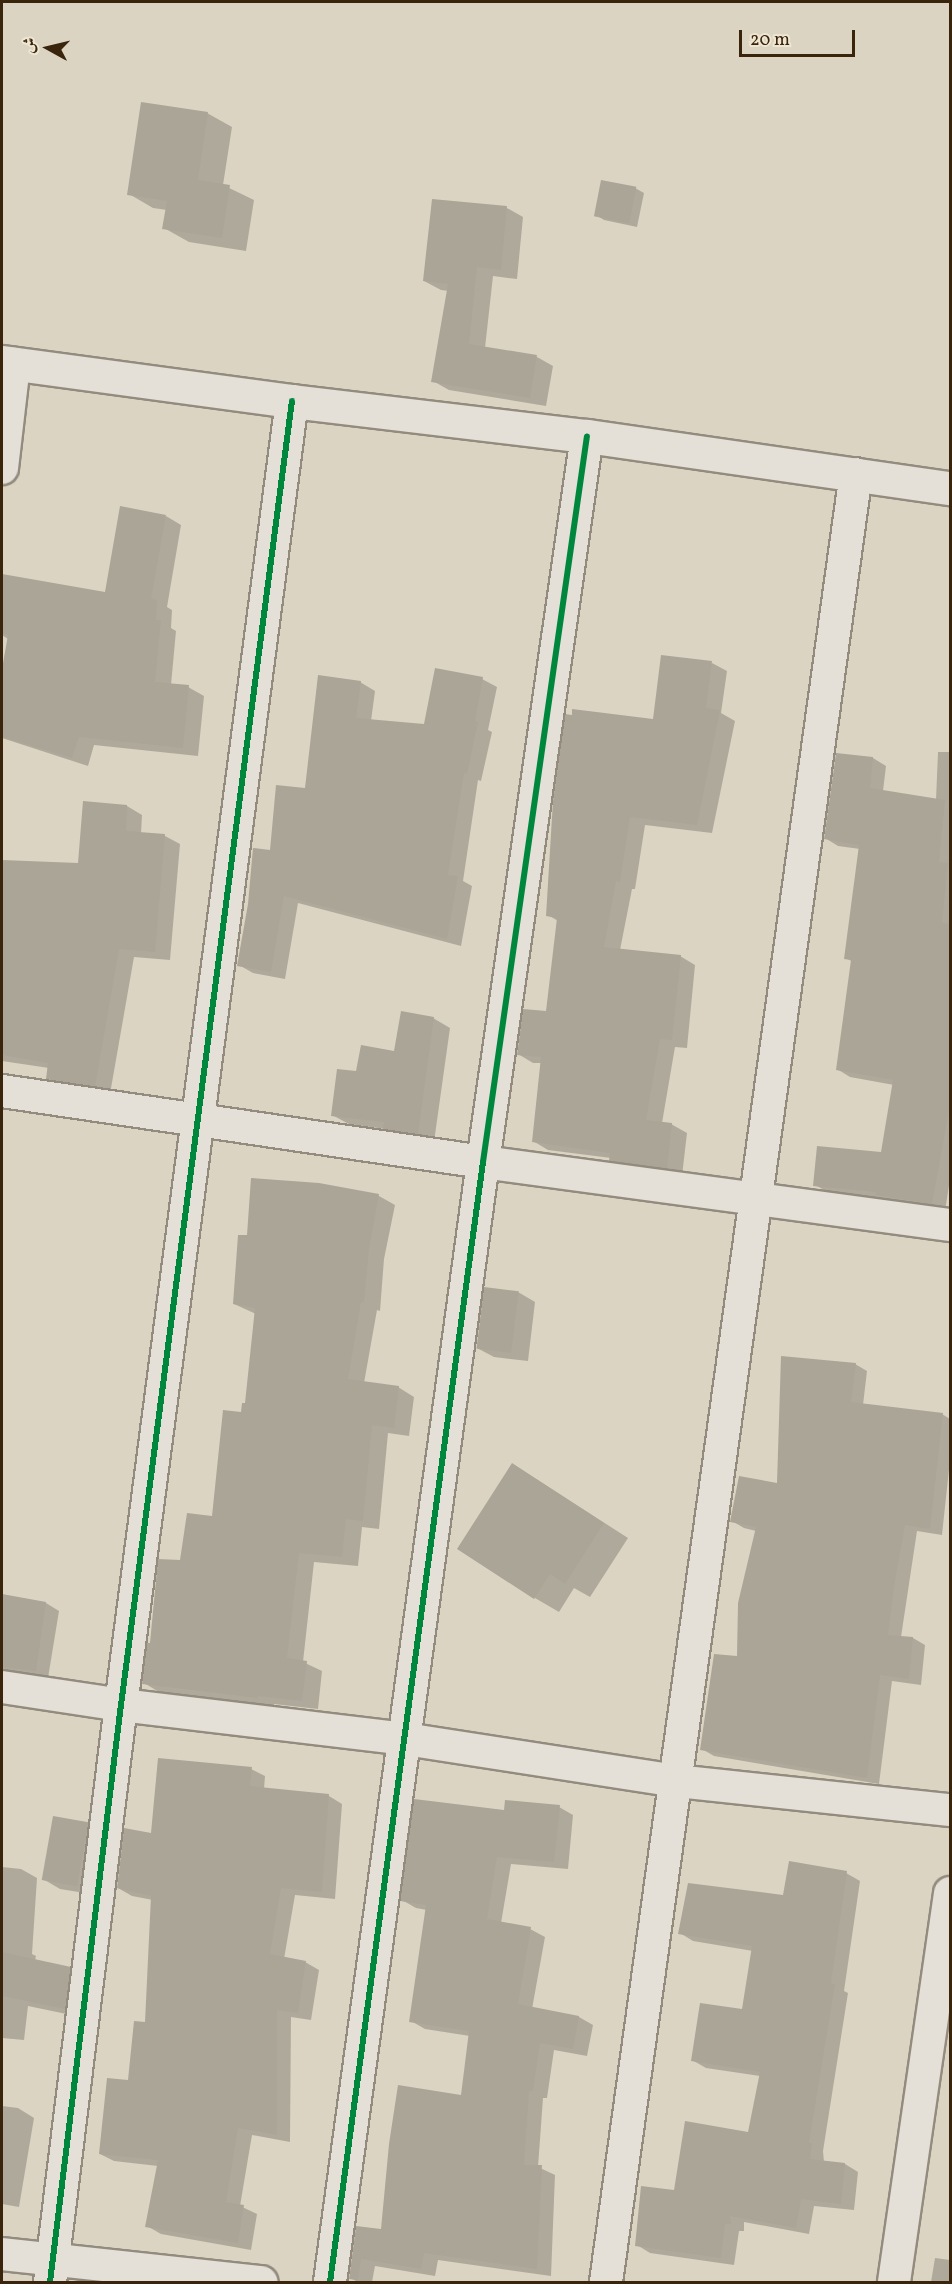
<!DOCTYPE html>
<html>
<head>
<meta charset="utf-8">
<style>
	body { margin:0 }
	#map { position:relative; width:952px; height:2284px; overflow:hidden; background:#dbd4c3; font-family:Vollkorn,Amiri,serif }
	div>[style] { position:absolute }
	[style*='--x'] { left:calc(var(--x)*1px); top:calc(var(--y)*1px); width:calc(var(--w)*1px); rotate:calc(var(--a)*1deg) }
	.shadow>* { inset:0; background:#0003 }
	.building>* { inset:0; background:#aba598; transform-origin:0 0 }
	.roads { filter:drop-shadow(2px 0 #928b7e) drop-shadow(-2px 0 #928b7e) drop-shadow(0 2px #928b7e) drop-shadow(0 -2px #928b7e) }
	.minor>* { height:32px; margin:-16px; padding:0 16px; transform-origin:16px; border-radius:16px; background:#e4e0d7 }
	.secondary>* { height:33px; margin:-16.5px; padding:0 16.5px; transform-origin:16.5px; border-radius:16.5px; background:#e4e0d7 }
	.cycleway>* { height:6px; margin:-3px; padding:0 3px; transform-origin:3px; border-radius:3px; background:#00873e }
	span { translate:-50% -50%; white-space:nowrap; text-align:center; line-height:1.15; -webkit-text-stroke:5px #eee6d2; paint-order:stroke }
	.frame { position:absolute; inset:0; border:3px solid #3a240c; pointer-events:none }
	.north { position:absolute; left:18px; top:18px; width:60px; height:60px; -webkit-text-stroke:4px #eee6d2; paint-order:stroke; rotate:278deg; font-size:16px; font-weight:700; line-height:24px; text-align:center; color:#3a240c }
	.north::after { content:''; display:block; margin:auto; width:21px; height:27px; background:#3a240c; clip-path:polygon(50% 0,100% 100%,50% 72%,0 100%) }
	.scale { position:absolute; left:739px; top:30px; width:116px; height:27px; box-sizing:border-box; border:3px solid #3a240c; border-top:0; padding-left:8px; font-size:18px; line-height:21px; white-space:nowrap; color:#3a240c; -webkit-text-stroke:4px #eee6d2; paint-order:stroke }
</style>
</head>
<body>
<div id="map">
	<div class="shadow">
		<i style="clip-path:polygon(207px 113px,232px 127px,223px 185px,254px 200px,246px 251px,189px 242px,164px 228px,167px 210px,153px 208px,129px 194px)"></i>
		<i style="clip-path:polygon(635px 188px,644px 193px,637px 227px,604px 220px,596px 215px)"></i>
		<i style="clip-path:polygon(507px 208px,523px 217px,517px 279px,493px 276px,485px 348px,537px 357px,553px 366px,546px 406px,449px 390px,433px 381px,449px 291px,441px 290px,424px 281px)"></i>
		<i style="clip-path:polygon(166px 516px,181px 525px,167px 607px,172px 610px,171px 628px,176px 631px,171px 685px,188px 687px,204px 696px,198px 756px,94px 745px,88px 766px,2px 738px,2px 678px,8px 639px,2px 635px,2px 575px,106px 594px)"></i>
		<i style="clip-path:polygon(712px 663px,727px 671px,721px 713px,735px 721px,712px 833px,645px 825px,635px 889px,632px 889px,620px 950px,680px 956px,695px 965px,687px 1048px,675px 1047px,662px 1123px,671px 1124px,687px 1133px,682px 1176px,626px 1169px,611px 1158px,548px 1150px,533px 1141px,541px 1063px,533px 1063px,518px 1054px,547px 1012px,558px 921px,548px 915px,654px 720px)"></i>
		<i style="clip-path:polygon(482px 679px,497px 687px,488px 730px,492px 732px,481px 781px,478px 780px,463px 881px,472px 886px,461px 946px,298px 903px,285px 979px,253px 973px,239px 965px,271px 851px,307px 789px,360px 682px,375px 691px,371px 721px,426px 726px)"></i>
		<i style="clip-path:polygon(938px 752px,950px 752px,950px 1179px,945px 1211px,890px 1202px,884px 1198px,828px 1192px,815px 1185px,882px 1154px,894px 1085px,850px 1077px,837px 1069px,853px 962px,846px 958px,860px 849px,838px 846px,825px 838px,837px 755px,873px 758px,886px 766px,883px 791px,936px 800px)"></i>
		<i style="clip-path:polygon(84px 802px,127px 806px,142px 815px,141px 834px,165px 836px,180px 844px,170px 960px,134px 957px,110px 1094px,62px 1087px,47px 1078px,49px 1068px,2px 1061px,2px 861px,79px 865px)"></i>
		<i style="clip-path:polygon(433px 1018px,450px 1028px,434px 1142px,401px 1138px,385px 1129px,349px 1124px,332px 1115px,357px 1073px,395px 1053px)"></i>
		<i style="clip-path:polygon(318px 1185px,379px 1196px,395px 1205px,384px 1259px,380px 1311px,377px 1310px,364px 1383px,398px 1387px,414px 1397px,409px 1436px,388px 1433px,379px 1529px,362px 1527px,358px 1566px,314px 1562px,303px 1662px,322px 1671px,318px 1709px,274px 1704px,274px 1707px,159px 1692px,144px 1683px,152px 1645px,181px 1562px,213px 1518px,246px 1404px,256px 1314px,234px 1304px,249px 1237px)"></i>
		<i style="clip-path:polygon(518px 1292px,535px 1302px,528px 1361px,494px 1357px,477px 1348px)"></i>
		<i style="clip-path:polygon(855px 1364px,867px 1371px,863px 1405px,942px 1414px,950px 1419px,950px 1460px,942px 1535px,917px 1531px,901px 1637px,913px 1638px,925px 1645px,921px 1685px,892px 1681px,879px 1784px,714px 1756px,702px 1749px,739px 1658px,756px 1531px,744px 1528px,732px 1521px,778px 1484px)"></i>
		<i style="clip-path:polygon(536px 1479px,628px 1538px,590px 1597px,574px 1588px,559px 1612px,535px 1598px)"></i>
		<i style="clip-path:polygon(2px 1596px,46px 1603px,59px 1611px,48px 1678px,2px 1672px)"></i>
		<i style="clip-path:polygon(251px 1769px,265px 1776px,264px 1789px,329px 1796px,342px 1804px,335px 1899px,295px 1895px,284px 1959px,305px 1962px,319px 1970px,311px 2020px,291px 2017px,290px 2142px,252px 2135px,240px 2206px,257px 2214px,251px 2250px,161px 2234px,147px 2226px,158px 2166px,114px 2161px,100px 2154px,129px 2082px,147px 2024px,153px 1900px,132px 1896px,118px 1888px,153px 1835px)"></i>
		<i style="clip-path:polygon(559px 1807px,573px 1815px,568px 1869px,511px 1864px,501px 1923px,530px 1929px,545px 1937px,532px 2009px,579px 2017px,593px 2025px,587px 2056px,554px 2050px,547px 2098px,543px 2098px,538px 2167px,555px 2175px,551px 2276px,438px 2260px,435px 2276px,375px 2266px,372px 2282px,358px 2282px,350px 2278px,357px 2228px,383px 2231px,462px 2096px,470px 2036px,425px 2029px,411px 2021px,427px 1910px,416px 1908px,402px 1900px,505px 1812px)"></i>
		<i style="clip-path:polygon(54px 1818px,88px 1824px,105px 1833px,97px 1895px,60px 1889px,43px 1879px)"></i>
		<i style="clip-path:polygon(2px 1867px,21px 1869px,37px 1878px,32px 1954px,36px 1956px,35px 1961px,70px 1968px,86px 1977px,81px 2017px,28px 2006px,24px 2040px,2px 2038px)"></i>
		<i style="clip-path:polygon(846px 1873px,860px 1881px,844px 1991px,848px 1993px,823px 2151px,824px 2162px,845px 2164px,858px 2172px,854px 2210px,814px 2206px,809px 2234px,744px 2222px,744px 2231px,739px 2231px,734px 2265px,650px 2253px,637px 2245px,676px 2191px,749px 2133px,760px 2076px,706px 2068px,692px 2060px,743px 2011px,753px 1951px,693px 1941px,680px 1933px)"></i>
		<i style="clip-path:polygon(2px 2106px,18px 2108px,34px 2118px,19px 2207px,2px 2204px)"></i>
		<i style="clip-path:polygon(935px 2258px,950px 2260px,950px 2282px,931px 2282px)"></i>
	</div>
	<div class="building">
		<i style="clip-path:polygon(141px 102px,208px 112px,198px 180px,230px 185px,222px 238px,162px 229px,167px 201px,127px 195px)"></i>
		<i style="left:601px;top:180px;width:36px;height:37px;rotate:11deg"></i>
		<i style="clip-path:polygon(432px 199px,507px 206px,501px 270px,477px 267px,469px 344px,537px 355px,530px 398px,431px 382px,448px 284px,423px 281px)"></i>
		<i style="clip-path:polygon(120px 506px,166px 515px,151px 599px,157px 600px,156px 620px,161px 620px,155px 682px,189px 685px,183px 748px,79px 737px,72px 758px,2px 737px,2px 669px,8px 635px,2px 634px,2px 574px,105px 592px)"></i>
		<i style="clip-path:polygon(661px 655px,712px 661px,706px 708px,720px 710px,697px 825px,630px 817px,620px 882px,616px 881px,604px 947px,681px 955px,672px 1040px,660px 1039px,646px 1120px,672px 1123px,667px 1169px,609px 1161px,610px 1153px,532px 1142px,541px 1057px,517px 1055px,523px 1009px,546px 1011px,557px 918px,546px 916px,553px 801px,565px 714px,572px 715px,572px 709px,653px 719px)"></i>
		<i style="clip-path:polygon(435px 668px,483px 677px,475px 721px,478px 722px,467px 774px,464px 773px,448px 875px,458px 876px,447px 939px,284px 896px,271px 972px,237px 966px,248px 904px,253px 848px,270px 850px,276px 785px,305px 788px,318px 675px,361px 681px,356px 718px,424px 724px)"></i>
		<i style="clip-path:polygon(836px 753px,873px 757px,870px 788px,945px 800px,939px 862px,948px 863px,942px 923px,951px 924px,951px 1100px,932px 1204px,876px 1195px,876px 1192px,813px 1186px,817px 1146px,881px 1152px,893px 1080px,836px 1070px,851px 960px,844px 959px,859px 845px,824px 839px)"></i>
		<i style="clip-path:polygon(83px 801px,127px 805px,126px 831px,165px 834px,155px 952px,119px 949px,95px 1087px,46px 1079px,48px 1063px,2px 1055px,2px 860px,78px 863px)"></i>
		<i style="clip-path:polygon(401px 1011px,434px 1017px,418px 1134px,383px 1129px,384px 1122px,331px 1116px,337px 1069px,356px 1071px,361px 1045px,394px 1051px)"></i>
		<i style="clip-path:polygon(251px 1178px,319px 1183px,379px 1194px,369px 1249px,364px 1302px,361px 1302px,348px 1379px,399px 1386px,394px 1428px,372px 1425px,363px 1521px,346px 1519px,342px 1557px,299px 1553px,287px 1658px,307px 1661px,302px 1701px,258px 1696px,258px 1698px,142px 1684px,147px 1643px,150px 1643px,158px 1559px,180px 1560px,187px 1513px,212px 1516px,223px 1410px,241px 1412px,242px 1403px,245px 1403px,255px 1308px,233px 1304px,238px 1235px,247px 1235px)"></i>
		<i style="left:484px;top:1287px;width:35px;height:62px;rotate:7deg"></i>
		<i style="clip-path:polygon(781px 1356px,856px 1363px,851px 1402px,943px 1413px,930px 1529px,905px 1525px,894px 1587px,888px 1635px,913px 1637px,909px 1679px,880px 1675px,867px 1778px,700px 1750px,714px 1654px,737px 1656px,738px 1603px,756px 1527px,730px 1522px,739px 1476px,777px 1483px)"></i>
		<i style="clip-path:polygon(512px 1463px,604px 1523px,565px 1584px,550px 1574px,534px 1599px,457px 1549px)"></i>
		<i style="clip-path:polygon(2px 1594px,46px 1602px,36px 1671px,2px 1667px)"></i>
		<i style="clip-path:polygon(158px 1758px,252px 1767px,250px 1786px,329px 1794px,322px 1892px,281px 1888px,270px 1954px,306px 1961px,298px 2013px,277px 2010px,277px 2135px,238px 2128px,226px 2202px,244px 2205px,238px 2243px,145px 2227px,158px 2160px,99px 2154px,107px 2078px,128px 2080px,134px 2021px,145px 2022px,151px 1896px,117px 1888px,124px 1828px,151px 1833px)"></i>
		<i style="clip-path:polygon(414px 1799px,504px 1810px,505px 1800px,560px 1805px,554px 1862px,497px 1857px,487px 1919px,531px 1927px,518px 2004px,579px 2016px,573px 2049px,540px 2043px,533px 2091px,529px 2091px,524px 2165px,542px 2165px,537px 2269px,424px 2253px,421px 2269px,361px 2259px,358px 2280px,349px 2279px,356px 2226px,381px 2229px,389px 2144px,398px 2085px,461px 2095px,469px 2031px,409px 2022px,426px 1905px,400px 1901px)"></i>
		<i style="left:53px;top:1816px;width:36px;height:65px;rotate:10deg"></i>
		<i style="clip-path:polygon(789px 1861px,847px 1871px,831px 1983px,835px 1984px,809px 2143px,812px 2143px,810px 2159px,845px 2163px,841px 2204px,801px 2199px,796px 2228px,730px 2216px,731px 2224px,725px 2224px,721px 2258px,635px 2246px,641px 2186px,674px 2190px,685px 2121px,748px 2132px,760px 2072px,691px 2061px,700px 2003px,742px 2009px,752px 1946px,678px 1934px,688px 1883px,783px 1895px)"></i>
		<i style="clip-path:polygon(2px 1952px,71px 1967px,65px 2009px,2px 1996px)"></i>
	</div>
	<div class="roads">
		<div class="minor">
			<i style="--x:2;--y:468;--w:105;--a:-83.4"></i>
			<i style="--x:2;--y:1091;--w:486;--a:8.4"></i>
			<i style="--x:483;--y:1162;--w:471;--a:7.7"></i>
			<i style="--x:2;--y:1687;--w:120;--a:8.6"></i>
			<i style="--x:121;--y:1705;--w:286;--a:6.8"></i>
			<i style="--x:405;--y:1739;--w:275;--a:8.8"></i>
			<i style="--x:677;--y:1781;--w:275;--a:6.1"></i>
			<i style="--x:2;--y:2254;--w:261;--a:6.2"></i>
			<i style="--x:50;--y:2282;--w:581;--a:-82.99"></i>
			<i style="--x:121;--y:1705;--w:1315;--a:-82.53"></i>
			<i style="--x:330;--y:2282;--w:1130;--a:-82.22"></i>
			<i style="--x:483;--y:1162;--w:733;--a:-81.85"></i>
			<i style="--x:606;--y:2282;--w:1825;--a:-82.13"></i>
			<i style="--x:894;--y:2282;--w:393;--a:-81.8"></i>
		</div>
		<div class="secondary">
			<i style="--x:2;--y:362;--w:293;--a:7.7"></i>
			<i style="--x:292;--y:401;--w:297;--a:6.8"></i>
			<i style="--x:587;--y:436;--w:367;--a:8.2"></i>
		</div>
	</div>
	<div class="cycleway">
		<i style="--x:50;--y:2282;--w:581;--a:-82.99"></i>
		<i style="--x:121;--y:1705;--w:1315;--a:-82.53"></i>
		<i style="--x:330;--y:2282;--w:1130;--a:-82.22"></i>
		<i style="--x:483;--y:1162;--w:733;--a:-81.85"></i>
	</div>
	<div class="frame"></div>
	<div class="north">ش</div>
	<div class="scale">20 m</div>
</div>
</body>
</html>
